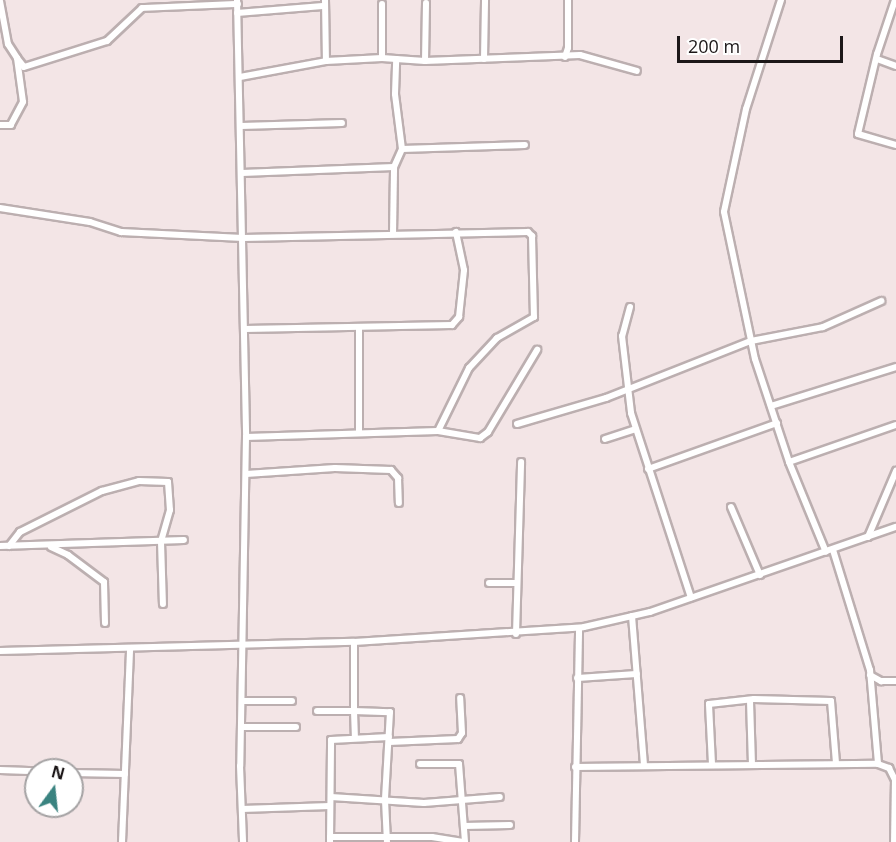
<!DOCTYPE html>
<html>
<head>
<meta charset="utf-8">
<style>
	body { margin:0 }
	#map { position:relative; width:896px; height:842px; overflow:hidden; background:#f3e5e6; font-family:"Open Sans",sans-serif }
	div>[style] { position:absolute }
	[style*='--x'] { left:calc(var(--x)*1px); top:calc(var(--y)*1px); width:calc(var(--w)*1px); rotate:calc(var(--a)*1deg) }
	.roads { filter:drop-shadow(2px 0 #bcafb0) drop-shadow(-2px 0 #bcafb0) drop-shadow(0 2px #bcafb0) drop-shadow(0 -2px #bcafb0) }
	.street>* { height:6px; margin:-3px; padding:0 3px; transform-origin:3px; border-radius:3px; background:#fff }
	span { translate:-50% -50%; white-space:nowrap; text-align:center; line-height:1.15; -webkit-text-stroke:6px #fff; paint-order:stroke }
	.north { position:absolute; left:24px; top:758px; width:60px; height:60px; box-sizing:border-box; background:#fff; border:2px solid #a4a2a3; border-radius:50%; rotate:15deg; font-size:16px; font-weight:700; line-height:24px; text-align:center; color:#1c1718 }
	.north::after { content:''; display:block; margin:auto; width:21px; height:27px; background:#3a8380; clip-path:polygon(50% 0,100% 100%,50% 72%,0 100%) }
	.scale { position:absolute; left:677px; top:36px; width:166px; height:27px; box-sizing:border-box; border:3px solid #1c1718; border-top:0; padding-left:8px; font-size:18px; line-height:21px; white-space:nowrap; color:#1c1718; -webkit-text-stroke:4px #fff; paint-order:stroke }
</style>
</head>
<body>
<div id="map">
	<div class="roads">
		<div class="street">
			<i style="--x:237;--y:0;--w:437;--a:88.8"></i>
			<i style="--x:246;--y:437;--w:329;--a:91"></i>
			<i style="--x:240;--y:766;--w:76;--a:87.7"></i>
			<i style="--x:325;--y:0;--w:61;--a:89.1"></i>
			<i style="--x:781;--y:0;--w:114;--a:107.8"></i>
			<i style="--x:746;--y:109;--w:105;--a:102.1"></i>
			<i style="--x:724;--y:212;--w:150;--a:78.1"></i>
			<i style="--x:755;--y:359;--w:108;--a:71.7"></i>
			<i style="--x:789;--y:462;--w:97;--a:67.7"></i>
			<i style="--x:895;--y:0;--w:57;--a:108.4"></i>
			<i style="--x:877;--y:54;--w:82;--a:103.4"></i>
			<i style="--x:858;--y:134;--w:40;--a:16"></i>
			<i style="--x:0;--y:1;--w:44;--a:79.5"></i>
			<i style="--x:8;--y:44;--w:17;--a:57"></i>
			<i style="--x:17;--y:58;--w:44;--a:82.2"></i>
			<i style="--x:23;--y:102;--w:26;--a:118"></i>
			<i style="--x:11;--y:125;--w:11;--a:180"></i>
			<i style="--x:382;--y:4;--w:54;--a:90"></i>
			<i style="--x:237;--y:13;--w:86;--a:-4.7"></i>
			<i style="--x:565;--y:57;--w:9;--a:-72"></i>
			<i style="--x:568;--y:48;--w:48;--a:-90"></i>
			<i style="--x:17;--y:58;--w:11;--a:52"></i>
			<i style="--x:24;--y:67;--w:87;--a:-17.4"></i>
			<i style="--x:107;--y:41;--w:48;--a:-43.3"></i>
			<i style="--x:142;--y:8;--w:96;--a:-2.4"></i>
			<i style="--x:484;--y:59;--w:59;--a:-89"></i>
			<i style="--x:877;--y:59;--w:20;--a:20"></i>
			<i style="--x:425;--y:61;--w:58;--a:-89"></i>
			<i style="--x:240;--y:77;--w:87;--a:-10.5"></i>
			<i style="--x:326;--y:61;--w:56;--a:-3.1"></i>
			<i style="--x:382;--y:58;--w:43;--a:4"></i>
			<i style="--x:425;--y:61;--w:155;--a:-2.2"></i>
			<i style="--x:580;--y:55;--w:59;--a:15.7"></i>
			<i style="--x:241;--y:126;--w:101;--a:-1.7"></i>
			<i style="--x:402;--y:149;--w:123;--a:-1.9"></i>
			<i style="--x:242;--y:173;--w:152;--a:-2.3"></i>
			<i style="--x:394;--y:167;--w:20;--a:-66"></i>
			<i style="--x:402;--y:149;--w:55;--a:-97.3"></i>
			<i style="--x:395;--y:94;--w:35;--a:-88"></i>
			<i style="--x:0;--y:208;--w:91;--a:8.8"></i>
			<i style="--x:90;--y:222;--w:33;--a:18"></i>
			<i style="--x:121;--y:232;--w:122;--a:2.8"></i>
			<i style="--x:243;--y:238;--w:285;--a:-1.2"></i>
			<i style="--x:528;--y:232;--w:6;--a:45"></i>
			<i style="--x:532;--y:236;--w:81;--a:88.6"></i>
			<i style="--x:534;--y:317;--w:43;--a:150.4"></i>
			<i style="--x:497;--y:338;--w:41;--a:133"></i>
			<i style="--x:469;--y:368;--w:70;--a:116.2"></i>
			<i style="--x:393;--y:234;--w:67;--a:-89.1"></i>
			<i style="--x:630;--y:307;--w:30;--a:105"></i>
			<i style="--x:622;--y:336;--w:78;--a:83.3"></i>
			<i style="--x:631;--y:413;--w:194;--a:72"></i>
			<i style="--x:245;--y:329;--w:207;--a:-1.1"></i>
			<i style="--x:452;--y:325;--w:11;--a:-49"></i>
			<i style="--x:459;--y:317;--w:47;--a:-83.9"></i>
			<i style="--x:464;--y:270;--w:39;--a:-102"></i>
			<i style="--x:771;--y:406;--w:131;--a:-17.3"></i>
			<i style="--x:517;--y:424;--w:93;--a:-16.3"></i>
			<i style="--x:606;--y:398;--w:156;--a:-21.5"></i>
			<i style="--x:751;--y:341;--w:73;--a:-11"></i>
			<i style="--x:823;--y:327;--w:64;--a:-24.1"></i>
			<i style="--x:359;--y:432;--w:105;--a:-90"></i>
			<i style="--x:246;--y:437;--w:192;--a:-1.8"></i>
			<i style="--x:438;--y:431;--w:43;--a:9.5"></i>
			<i style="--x:480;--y:438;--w:10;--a:-37"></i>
			<i style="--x:488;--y:432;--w:96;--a:-59.1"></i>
			<i style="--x:605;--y:439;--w:32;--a:-18"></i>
			<i style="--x:789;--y:462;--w:113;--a:-19.1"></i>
			<i style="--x:648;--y:469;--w:137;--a:-19.6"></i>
			<i style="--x:246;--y:474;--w:89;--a:-3.9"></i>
			<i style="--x:335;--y:468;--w:56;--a:2"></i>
			<i style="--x:391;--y:470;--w:11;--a:49"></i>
			<i style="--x:398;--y:478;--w:25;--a:88"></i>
			<i style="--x:731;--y:507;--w:74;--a:66.9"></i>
			<i style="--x:868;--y:537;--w:72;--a:-67"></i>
			<i style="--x:0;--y:546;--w:184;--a:-1.9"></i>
			<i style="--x:9;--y:546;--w:18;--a:-52"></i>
			<i style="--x:20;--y:532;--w:92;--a:-26.6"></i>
			<i style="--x:102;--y:491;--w:38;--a:-15"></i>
			<i style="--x:139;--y:481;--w:29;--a:2"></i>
			<i style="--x:168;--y:482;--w:28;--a:86"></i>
			<i style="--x:170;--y:510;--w:33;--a:106"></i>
			<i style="--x:161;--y:542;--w:62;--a:88.2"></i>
			<i style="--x:51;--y:547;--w:19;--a:25"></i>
			<i style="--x:68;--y:555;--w:45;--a:36.9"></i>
			<i style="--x:104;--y:582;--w:41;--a:88.6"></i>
			<i style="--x:833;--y:550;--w:126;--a:72.9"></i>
			<i style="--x:870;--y:670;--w:94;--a:85.1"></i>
			<i style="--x:489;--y:583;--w:28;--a:0"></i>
			<i style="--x:632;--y:616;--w:150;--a:85.4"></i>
			<i style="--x:516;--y:634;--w:172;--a:-88.3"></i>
			<i style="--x:354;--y:642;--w:69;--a:90"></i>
			<i style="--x:354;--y:711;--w:36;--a:2"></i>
			<i style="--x:390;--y:712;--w:88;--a:93.3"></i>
			<i style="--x:385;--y:800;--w:42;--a:87.3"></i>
			<i style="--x:0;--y:651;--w:354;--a:-1.5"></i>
			<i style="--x:354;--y:642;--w:230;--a:-3.7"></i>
			<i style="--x:584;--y:627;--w:68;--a:-12.8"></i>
			<i style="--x:650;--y:612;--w:260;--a:-19.1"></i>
			<i style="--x:870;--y:675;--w:13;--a:29"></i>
			<i style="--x:881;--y:681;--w:15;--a:0"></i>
			<i style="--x:577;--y:678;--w:60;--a:-3.8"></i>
			<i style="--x:244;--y:701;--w:48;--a:0"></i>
			<i style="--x:750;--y:701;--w:62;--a:88.2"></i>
			<i style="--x:317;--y:711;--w:37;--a:0"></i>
			<i style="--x:354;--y:711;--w:26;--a:88"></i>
			<i style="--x:243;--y:727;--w:53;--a:0"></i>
			<i style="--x:389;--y:742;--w:69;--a:-2.5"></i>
			<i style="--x:458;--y:739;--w:7;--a:-56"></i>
			<i style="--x:462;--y:733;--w:35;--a:-93"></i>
			<i style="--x:420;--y:764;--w:39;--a:0"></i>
			<i style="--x:459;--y:764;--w:78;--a:85.6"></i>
			<i style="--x:712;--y:764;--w:60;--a:-92.9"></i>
			<i style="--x:709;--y:704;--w:45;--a:-6.3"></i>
			<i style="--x:754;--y:699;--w:77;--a:1.5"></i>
			<i style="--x:831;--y:701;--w:62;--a:85.4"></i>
			<i style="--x:575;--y:767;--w:303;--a:-0.6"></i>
			<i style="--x:878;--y:764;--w:12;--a:20"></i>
			<i style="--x:889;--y:768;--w:13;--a:63"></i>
			<i style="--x:895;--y:780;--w:62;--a:90.9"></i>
			<i style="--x:0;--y:770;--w:36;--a:2"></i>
			<i style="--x:72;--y:773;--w:53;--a:1.1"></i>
			<i style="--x:331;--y:797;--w:93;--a:3.7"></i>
			<i style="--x:424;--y:803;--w:76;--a:-4.5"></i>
			<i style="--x:242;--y:809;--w:88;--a:-2"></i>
			<i style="--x:464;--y:826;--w:46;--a:-1.2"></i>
			<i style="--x:330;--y:837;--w:102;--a:0"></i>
			<i style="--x:432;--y:837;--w:33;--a:9"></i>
			<i style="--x:122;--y:842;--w:192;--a:-87.6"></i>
			<i style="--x:330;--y:842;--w:102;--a:-89.4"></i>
			<i style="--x:331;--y:740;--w:58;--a:-3"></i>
			<i style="--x:575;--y:842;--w:214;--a:-88.9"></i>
		</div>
	</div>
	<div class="north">N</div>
	<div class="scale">200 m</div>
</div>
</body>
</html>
